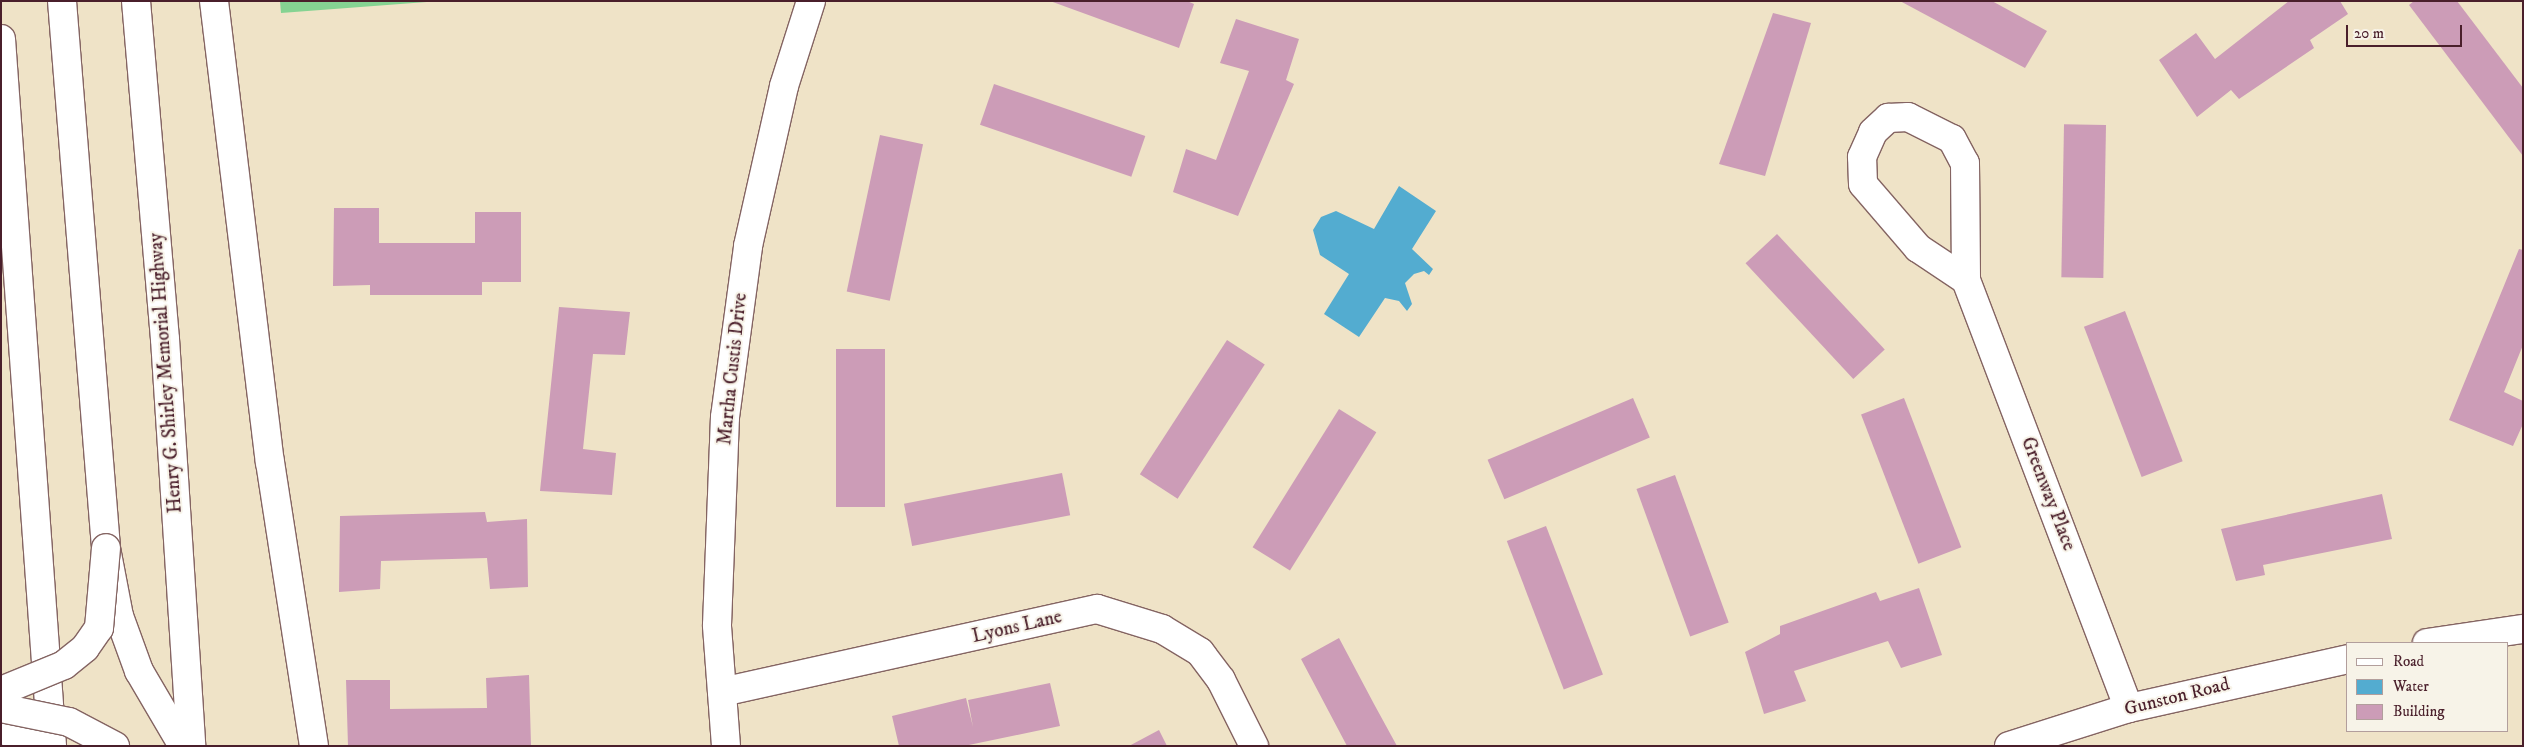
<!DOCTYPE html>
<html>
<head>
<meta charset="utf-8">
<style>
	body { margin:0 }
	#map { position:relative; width:2524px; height:747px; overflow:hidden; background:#efe3c7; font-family:"IM FELL DW Pica",serif }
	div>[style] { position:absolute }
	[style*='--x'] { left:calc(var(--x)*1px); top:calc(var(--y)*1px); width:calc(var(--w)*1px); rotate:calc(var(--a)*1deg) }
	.green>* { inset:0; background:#85d392 }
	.water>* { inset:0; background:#53acd0 }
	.building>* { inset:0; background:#cc9cb7; transform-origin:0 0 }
	.roads { filter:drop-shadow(1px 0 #846462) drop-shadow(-1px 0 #846462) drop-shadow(0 1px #846462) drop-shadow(0 -1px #846462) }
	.minor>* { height:28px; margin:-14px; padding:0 14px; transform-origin:14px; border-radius:14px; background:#fff }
	.tertiary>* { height:28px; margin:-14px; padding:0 14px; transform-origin:14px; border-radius:14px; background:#fff }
	.motorway>* { height:28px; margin:-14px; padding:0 14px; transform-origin:14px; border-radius:14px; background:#fff }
	.bridges { filter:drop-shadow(1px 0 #846462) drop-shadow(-1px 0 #846462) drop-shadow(0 1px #846462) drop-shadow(0 -1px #846462) }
	.secondary-bridge>* { height:28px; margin:-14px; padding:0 14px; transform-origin:14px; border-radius:14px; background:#fff }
	.motorway-bridge>* { height:28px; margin:-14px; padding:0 14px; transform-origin:14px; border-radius:14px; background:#fff }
	span { translate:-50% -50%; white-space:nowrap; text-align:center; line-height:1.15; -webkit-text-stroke:4px #f7f3e8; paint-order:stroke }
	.street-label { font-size:19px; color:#4a1f2b }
	.frame { position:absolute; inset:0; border:2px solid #4a1f2b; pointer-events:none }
	.legend { position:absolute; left:2346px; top:642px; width:162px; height:90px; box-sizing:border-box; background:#f7f3e8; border:1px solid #b29e9c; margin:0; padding:6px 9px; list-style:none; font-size:15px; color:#4a1f2b }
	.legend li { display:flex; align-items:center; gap:10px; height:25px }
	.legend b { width:25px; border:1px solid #b29e9c }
	.scale { position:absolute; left:2346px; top:25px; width:116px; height:22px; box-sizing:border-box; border:2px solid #4a1f2b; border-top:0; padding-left:6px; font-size:15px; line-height:18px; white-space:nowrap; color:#4a1f2b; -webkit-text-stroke:4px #f7f3e8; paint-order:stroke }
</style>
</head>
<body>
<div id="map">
	<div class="green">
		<i style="clip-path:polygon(280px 1px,440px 1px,281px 13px)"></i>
	</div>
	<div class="water">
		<i style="clip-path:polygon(1399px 186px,1436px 211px,1412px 249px,1433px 269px,1429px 275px,1424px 271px,1414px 274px,1405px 283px,1412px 304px,1407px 311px,1399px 301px,1385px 298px,1359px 337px,1324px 314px,1349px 274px,1320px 255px,1313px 230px,1321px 217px,1336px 211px,1374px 229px)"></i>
	</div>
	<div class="building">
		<i style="clip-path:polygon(1050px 1px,1187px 1px,1194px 4px,1179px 48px)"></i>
		<i style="clip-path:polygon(1900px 1px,1992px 1px,2047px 31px,2025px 68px)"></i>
		<i style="clip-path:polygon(2289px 1px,2340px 1px,2348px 14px,2310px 40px,2314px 48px,2239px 99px,2231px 90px,2197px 117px,2159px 60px,2196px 33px,2215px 59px)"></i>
		<i style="clip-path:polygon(2414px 1px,2457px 1px,2523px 88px,2523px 156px,2409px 5px)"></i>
		<i style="clip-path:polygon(1773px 13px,1811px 23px,1765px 176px,1719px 164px)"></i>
		<i style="clip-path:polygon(1236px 19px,1299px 39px,1286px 80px,1294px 84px,1238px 216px,1173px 192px,1186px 149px,1216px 160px,1249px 71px,1220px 63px)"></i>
		<i style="left:994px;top:84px;width:160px;height:43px;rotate:19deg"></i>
		<i style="left:2106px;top:125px;width:153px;height:42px;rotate:91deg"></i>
		<i style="left:880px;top:135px;width:44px;height:160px;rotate:12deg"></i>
		<i style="clip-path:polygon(334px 208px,379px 208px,379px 243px,475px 243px,475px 212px,521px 212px,521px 282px,482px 282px,482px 295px,370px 295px,370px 285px,333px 286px)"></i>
		<i style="left:1777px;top:234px;width:158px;height:43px;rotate:47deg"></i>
		<i style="clip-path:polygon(2519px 249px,2523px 250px,2523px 345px,2504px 392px,2523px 401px,2523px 424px,2513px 446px,2449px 420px)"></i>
		<i style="clip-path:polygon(559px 307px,630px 312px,625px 355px,593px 354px,583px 449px,616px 453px,612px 495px,540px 491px)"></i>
		<i style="left:2125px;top:311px;width:161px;height:44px;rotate:69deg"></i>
		<i style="left:1227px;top:340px;width:45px;height:160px;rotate:33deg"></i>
		<i style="left:836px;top:349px;width:49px;height:158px"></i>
		<i style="left:1633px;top:398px;width:43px;height:158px;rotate:67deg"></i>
		<i style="left:1904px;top:398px;width:160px;height:46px;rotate:69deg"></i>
		<i style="left:1339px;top:409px;width:44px;height:163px;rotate:32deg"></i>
		<i style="left:1062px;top:473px;width:43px;height:161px;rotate:79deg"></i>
		<i style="left:1675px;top:475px;width:157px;height:41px;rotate:70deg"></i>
		<i style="clip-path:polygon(2382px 494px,2392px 539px,2263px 565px,2265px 575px,2236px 581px,2221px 529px)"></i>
		<i style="clip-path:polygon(485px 512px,487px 522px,527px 519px,528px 587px,490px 589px,487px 558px,381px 561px,380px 589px,339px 592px,340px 516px)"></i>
		<i style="left:1546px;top:526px;width:159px;height:42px;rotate:69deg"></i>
		<i style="clip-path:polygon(1919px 588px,1942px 655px,1901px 668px,1888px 641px,1794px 671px,1806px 701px,1764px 714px,1745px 652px,1780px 634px,1780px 626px,1876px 592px,1880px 601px)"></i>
		<i style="clip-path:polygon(1339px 638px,1374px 704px,1397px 746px,1347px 746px,1301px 659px)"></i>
		<i style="clip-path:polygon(529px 675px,531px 745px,348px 746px,346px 680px,390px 680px,390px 709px,487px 708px,486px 678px)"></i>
		<i style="clip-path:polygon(1050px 683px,1060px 726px,964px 746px,899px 746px,892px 716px,966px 698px,973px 727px,968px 700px)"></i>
		<i style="clip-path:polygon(1159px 730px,1167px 746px,1129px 746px)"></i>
	</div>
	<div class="roads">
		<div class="minor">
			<i style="--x:1966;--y:280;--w:58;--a:-146.3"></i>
			<i style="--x:1918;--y:248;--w:84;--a:-130.7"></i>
			<i style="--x:1863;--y:184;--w:27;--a:-92"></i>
			<i style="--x:1862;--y:157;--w:27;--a:-66"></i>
			<i style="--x:1873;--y:132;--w:21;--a:-43"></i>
			<i style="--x:1888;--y:118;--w:20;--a:-3"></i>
			<i style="--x:1908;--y:117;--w:49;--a:26.6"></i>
			<i style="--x:1952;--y:139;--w:27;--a:62"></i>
			<i style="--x:1965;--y:163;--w:117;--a:89.5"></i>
			<i style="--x:1966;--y:280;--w:458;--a:69.2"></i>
			<i style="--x:722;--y:692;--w:384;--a:-12.5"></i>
			<i style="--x:1097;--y:609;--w:68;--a:17.1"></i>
			<i style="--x:1162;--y:629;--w:44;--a:31.2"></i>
			<i style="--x:1200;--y:652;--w:35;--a:53"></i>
			<i style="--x:1221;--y:680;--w:74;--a:63.4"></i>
			<i style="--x:726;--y:746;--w:121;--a:-94.3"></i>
			<i style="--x:717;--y:625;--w:208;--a:-87.8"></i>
			<i style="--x:725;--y:417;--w:173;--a:-82.3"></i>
			<i style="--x:748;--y:246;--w:164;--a:-77.3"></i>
			<i style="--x:784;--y:86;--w:89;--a:-72.4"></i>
		</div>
		<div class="tertiary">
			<i style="--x:2427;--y:643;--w:97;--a:-8.3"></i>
			<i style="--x:2009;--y:746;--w:126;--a:-17.6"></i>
			<i style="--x:2129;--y:708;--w:224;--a:-12.6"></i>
		</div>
		<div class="motorway">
			<i style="--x:62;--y:1;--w:549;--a:85.4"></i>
			<i style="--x:106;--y:548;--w:69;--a:79.2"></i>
			<i style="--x:119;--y:616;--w:59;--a:70"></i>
			<i style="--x:139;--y:671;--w:87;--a:59.6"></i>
			<i style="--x:136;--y:1;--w:339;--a:85.1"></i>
			<i style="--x:165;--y:339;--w:408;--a:86.3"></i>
			<i style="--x:214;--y:1;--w:464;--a:83.1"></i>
			<i style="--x:270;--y:462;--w:287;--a:81.2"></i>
			<i style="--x:1;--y:39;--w:709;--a:85.87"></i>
			<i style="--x:1;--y:729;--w:43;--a:23.6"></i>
		</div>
	</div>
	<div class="bridges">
		<div class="secondary-bridge">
			<i style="--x:1;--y:708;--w:69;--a:11.6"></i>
			<i style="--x:69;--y:722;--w:52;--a:27.6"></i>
		</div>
		<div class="motorway-bridge">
			<i style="--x:1;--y:691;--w:68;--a:-22.4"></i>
			<i style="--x:64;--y:665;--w:27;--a:-39"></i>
			<i style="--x:85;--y:648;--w:24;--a:-55"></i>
			<i style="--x:99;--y:628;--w:80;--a:-85"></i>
		</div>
	</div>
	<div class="street-label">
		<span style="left:733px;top:369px;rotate:-84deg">Martha Custis Drive</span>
		<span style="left:166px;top:373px;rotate:-94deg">Henry G. Shirley Memorial Highway</span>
		<span style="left:2048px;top:494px;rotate:69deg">Greenway Place</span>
		<span style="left:1017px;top:627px;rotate:-13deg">Lyons Lane</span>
		<span style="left:2177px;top:697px;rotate:-14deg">Gunston Road</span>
	</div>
	<div class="frame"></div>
	<ul class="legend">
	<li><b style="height:6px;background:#fff"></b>Road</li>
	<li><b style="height:14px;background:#53acd0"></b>Water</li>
	<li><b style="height:14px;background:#cc9cb7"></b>Building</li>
	</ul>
	<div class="scale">20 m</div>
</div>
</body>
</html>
